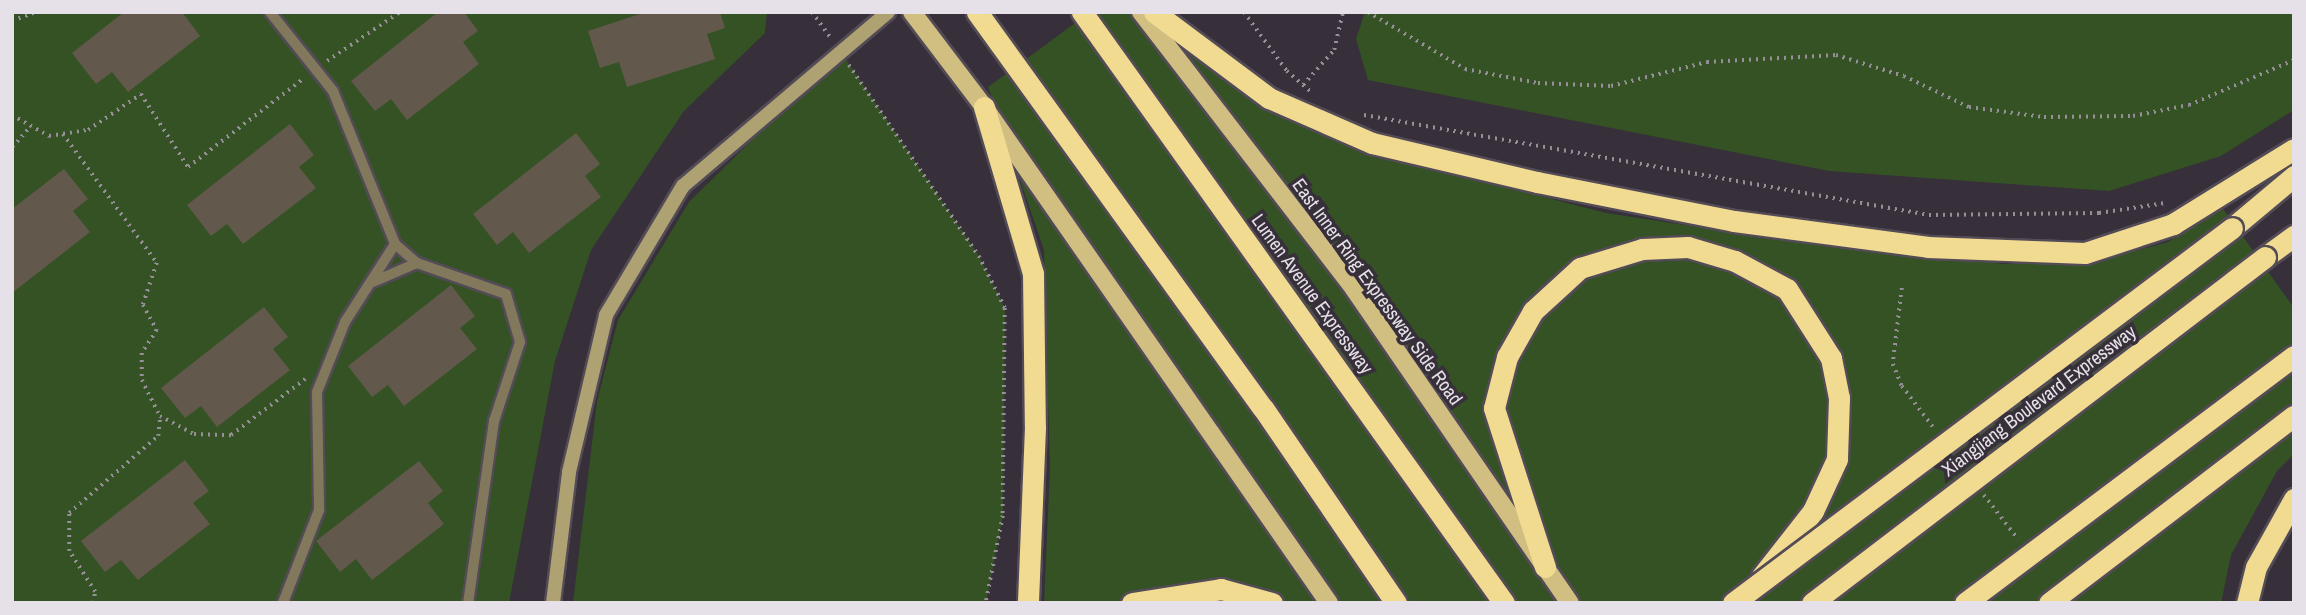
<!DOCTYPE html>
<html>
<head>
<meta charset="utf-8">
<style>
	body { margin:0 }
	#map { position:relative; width:2306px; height:615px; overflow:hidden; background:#372f3a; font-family:"Archivo Narrow",sans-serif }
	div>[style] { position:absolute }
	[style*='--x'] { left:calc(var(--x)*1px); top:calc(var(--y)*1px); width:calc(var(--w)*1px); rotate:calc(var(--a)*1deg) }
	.green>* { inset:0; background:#345224 }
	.building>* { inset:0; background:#62584c }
	.path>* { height:3.5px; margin-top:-1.75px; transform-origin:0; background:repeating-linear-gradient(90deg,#968f98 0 2px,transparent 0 7px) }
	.roads { filter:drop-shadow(2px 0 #534b56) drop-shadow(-2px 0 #534b56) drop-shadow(0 2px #534b56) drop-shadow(0 -2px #534b56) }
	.lane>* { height:10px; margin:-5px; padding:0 5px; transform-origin:5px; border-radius:5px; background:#82795c }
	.secondary>* { height:14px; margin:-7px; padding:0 7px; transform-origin:7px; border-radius:7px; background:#aea172 }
	.primary>* { height:18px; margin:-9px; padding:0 9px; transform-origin:9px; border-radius:9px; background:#d1bf82 }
	.highway>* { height:21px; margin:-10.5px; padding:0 10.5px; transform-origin:10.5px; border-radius:10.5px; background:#f1db91 }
	.bridges { filter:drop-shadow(2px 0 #534b56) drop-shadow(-2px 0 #534b56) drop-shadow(0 2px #534b56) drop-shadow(0 -2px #534b56) }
	.highway-bridge>* { height:21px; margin:-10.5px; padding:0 10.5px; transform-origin:10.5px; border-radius:10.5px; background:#f1db91 }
	span { translate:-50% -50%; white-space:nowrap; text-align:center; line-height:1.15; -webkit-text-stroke:7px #372f3a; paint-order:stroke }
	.street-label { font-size:19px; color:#e6e1e8 }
	.frame { position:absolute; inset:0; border:14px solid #e6e1e8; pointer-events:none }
</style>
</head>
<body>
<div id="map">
	<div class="green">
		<i style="clip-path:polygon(12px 12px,767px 12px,765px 33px,684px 111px,591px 250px,555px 361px,509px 603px,12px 603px)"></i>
		<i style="clip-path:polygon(1090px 12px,1140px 12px,1280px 112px,1341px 144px,1606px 213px,1822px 246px,2004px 264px,2090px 263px,2168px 242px,2221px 206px,2294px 308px,2294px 454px,2277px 471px,2231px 555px,2221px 603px,1044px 603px,1050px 469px,1044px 250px,988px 87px)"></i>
		<i style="clip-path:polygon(1365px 12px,2294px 12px,2294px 110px,2221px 156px,2109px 191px,1829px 171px,1368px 80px,1356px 39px)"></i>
		<i style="clip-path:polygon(841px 52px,979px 256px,1005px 308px,1003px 516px,986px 603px,573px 603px,597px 401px,618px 320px,689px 202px)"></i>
	</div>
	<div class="building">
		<i style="clip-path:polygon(124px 12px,182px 12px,200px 36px,128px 92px,112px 72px,96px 84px,72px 53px)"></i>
		<i style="clip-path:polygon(438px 12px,464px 12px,478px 31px,463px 42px,479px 64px,407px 120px,391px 99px,375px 111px,351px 81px)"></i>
		<i style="clip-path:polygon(646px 12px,720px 12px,725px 28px,707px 34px,715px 59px,627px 87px,619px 62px,600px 68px,588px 31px)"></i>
		<i style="clip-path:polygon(290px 124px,314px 155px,299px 167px,316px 188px,243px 244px,227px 224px,211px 236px,187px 205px)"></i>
		<i style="clip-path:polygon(576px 133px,600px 164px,585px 176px,601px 197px,529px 253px,513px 232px,497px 245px,473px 214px)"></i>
		<i style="clip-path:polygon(64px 169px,88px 199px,73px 211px,90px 232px,12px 293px,12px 209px)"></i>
		<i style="clip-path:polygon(451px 285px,475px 316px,460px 328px,477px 349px,404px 406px,388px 385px,372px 397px,348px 366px)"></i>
		<i style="clip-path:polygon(264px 307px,288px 337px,273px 349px,290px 370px,217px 427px,201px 406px,185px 418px,161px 388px)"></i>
		<i style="clip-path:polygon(185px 460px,209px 491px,193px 503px,210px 524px,138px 580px,121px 560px,105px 572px,81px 541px)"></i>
		<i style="clip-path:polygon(419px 461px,443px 491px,428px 503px,444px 524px,372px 580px,356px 559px,340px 572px,316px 541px)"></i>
	</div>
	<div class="path">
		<i style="--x:812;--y:12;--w:32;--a:54"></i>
		<i style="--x:1244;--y:12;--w:73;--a:53.9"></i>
		<i style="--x:1287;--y:71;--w:33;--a:41"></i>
		<i style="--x:1368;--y:12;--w:113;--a:30.4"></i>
		<i style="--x:1465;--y:69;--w:74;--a:10.9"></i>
		<i style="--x:1538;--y:83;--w:73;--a:2.4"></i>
		<i style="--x:1611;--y:86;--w:99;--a:-14"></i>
		<i style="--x:1707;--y:62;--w:129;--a:-3.1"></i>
		<i style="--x:1836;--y:55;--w:71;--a:17.2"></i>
		<i style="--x:1904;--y:76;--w:72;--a:25.5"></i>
		<i style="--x:1969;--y:107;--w:76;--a:7.6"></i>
		<i style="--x:2044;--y:117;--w:89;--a:-0.6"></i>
		<i style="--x:2133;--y:116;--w:57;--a:-11.1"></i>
		<i style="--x:2189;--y:105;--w:114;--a:-23.2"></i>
		<i style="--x:12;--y:21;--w:25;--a:-21"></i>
		<i style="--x:327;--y:61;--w:88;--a:-33.9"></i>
		<i style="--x:849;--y:65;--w:231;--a:55.8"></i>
		<i style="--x:979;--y:256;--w:58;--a:63.4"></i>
		<i style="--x:1005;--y:308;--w:208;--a:90.6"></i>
		<i style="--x:1003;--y:516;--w:89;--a:101.1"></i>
		<i style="--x:1303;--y:85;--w:47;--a:-48.5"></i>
		<i style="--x:1334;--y:50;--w:39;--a:-77"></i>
		<i style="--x:12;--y:115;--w:43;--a:29.6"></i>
		<i style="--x:49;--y:136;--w:39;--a:-9"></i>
		<i style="--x:88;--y:130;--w:64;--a:-34.2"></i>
		<i style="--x:141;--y:94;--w:87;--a:57.2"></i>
		<i style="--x:188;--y:167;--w:146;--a:-37.5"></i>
		<i style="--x:1364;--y:115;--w:574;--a:10.04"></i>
		<i style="--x:1929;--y:215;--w:170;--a:-0.7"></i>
		<i style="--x:2099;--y:213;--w:67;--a:-8.6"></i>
		<i style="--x:63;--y:134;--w:160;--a:53.9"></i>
		<i style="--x:157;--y:263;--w:44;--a:108.4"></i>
		<i style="--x:143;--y:305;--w:29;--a:61"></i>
		<i style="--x:157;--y:330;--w:27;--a:123"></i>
		<i style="--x:142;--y:353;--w:27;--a:90"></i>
		<i style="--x:142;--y:380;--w:40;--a:63.4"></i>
		<i style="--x:160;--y:416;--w:38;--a:28"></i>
		<i style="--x:194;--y:434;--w:37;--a:2"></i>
		<i style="--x:231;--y:435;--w:93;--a:-37.1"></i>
		<i style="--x:12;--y:147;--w:28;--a:-48"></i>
		<i style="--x:1902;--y:288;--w:77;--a:96.8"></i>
		<i style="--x:1893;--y:364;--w:24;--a:68"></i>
		<i style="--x:1902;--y:386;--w:51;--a:52.9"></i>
		<i style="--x:1984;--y:495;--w:56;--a:52.3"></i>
		<i style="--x:93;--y:603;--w:11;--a:-80"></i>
		<i style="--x:95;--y:592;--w:49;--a:-122.4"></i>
		<i style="--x:69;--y:551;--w:38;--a:-90"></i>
		<i style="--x:69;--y:513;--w:118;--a:-40.9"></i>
		<i style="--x:158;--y:436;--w:20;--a:-84"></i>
	</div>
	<div class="roads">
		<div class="lane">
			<i style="--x:270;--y:12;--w:101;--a:51.4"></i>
			<i style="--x:333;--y:91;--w:165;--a:67.9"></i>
			<i style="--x:395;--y:244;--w:93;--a:122.7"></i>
			<i style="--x:345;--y:322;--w:75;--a:111.8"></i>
			<i style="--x:317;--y:392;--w:118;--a:89"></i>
			<i style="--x:319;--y:510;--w:100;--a:111.2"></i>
			<i style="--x:395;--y:244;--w:29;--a:41"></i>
			<i style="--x:373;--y:282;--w:48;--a:-23.4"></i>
			<i style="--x:417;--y:263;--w:94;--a:19.2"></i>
			<i style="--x:506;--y:294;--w:50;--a:73.7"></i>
			<i style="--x:520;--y:342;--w:83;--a:108.2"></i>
			<i style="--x:494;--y:421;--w:184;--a:98.1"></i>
		</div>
		<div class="secondary">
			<i style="--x:553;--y:603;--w:132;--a:-83"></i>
			<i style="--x:569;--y:472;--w:161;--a:-76.7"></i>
			<i style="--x:606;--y:315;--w:150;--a:-59.2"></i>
			<i style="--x:683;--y:186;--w:269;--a:-40.3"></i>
		</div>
		<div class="primary">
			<i style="--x:912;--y:12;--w:119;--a:52.8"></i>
			<i style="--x:984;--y:107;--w:604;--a:55.18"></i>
			<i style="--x:1141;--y:12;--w:349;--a:52.4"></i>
			<i style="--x:1354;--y:289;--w:381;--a:55.5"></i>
		</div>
		<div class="highway">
			<i style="--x:977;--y:12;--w:488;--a:54.2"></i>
			<i style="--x:1263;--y:408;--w:236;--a:55.7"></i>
			<i style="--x:1082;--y:12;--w:726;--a:54.47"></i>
			<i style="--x:1154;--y:12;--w:144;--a:36.8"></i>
			<i style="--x:1269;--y:98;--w:112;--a:23.6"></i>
			<i style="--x:1372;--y:143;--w:170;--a:13.3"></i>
			<i style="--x:1537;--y:182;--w:201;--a:11.2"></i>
			<i style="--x:1734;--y:221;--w:196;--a:7.6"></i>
			<i style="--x:1928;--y:247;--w:157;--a:2.2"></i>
			<i style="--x:2085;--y:253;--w:93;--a:-18.2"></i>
			<i style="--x:2173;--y:224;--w:142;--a:-31.8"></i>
			<i style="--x:984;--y:107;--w:173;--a:73.6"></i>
			<i style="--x:1033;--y:273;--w:154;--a:89.3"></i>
			<i style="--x:1035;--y:427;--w:176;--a:92.3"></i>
			<i style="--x:2232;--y:228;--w:81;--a:-40"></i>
			<i style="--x:2265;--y:257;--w:36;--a:-36"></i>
			<i style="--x:1545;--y:567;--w:167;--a:-107.8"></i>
			<i style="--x:1494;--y:408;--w:53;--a:-75.7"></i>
			<i style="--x:1507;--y:357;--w:53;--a:-60.5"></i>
			<i style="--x:1533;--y:311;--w:64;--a:-42.5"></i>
			<i style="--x:1580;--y:268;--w:65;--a:-17"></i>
			<i style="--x:1642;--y:249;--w:46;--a:-2.5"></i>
			<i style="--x:1688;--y:247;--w:49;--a:16.6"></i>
			<i style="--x:1735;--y:261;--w:59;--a:28.3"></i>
			<i style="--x:1787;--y:289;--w:82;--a:57.5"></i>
			<i style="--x:1831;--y:358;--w:41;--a:78.7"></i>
			<i style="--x:1839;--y:398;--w:61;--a:91.9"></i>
			<i style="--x:1837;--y:459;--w:57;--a:114.8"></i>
			<i style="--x:1813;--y:511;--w:83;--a:128.1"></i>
			<i style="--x:1132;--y:603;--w:90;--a:-8.9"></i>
			<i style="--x:1221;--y:589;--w:53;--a:15.4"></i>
			<i style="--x:2247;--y:603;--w:37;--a:-76"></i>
			<i style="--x:2256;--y:567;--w:78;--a:-60.8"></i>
		</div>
	</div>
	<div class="bridges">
		<div class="highway-bridge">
			<i style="--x:1733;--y:603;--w:624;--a:-36.92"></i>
			<i style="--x:1812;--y:603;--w:570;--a:-37.37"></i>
			<i style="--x:1965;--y:603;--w:411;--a:-36.9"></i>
			<i style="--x:2049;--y:603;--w:308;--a:-37.4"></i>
		</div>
	</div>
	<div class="street-label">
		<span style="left:1377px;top:292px;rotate:54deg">East Inner Ring Expressway Side Road</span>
		<span style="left:1312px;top:294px;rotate:54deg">Lumen Avenue Expressway</span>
		<span style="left:2039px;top:401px;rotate:-37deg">Xiangjiang Boulevard Expressway</span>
	</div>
	<div class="frame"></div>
</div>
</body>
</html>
